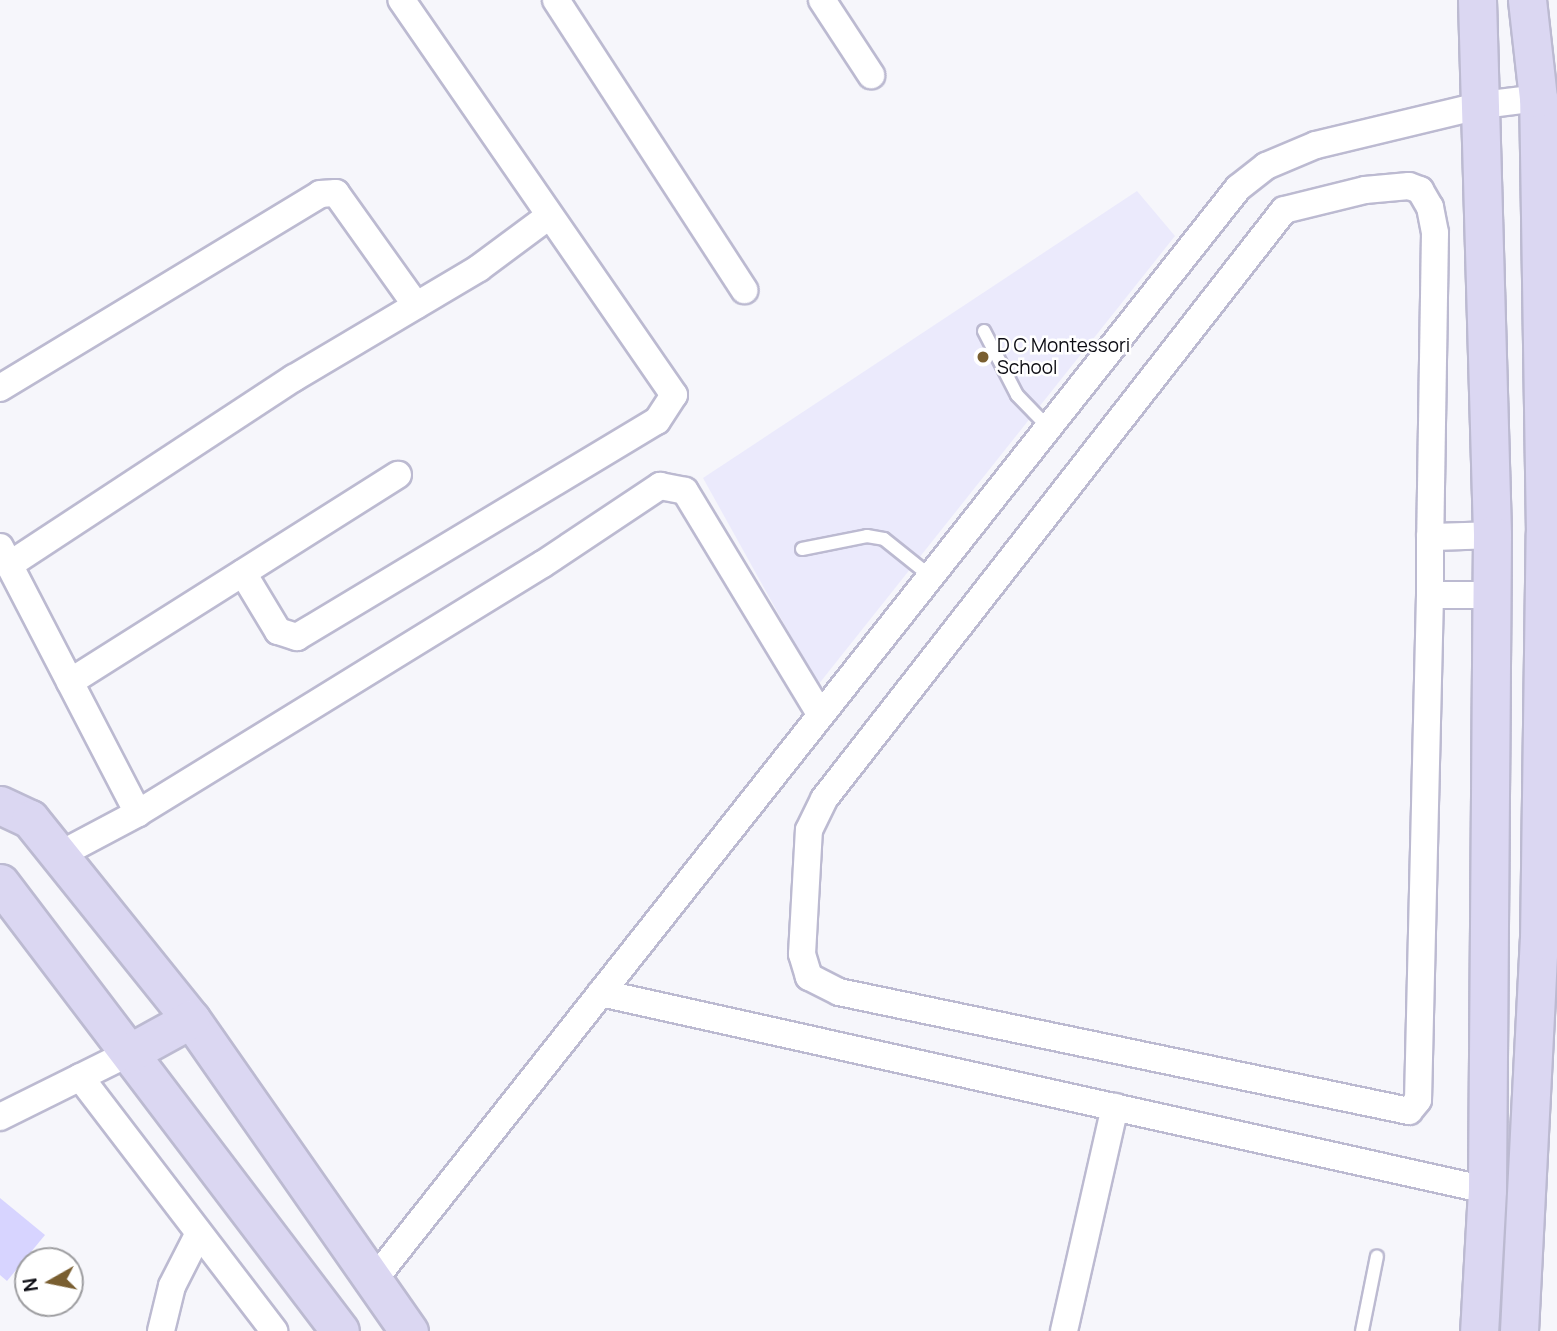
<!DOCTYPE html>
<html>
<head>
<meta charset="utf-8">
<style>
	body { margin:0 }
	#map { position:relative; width:1557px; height:1331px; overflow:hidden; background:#f6f6fb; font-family:Manrope,sans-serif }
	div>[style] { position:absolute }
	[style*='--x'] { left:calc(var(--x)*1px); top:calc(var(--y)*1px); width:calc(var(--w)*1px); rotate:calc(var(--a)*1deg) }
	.built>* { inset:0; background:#ebeafc }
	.building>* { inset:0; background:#d7d4ff }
	.roads { filter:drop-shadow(2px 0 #bcbad1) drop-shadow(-2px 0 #bcbad1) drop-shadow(0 2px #bcbad1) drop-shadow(0 -2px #bcbad1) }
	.lane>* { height:12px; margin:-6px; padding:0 6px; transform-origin:6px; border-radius:6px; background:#fff }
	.street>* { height:26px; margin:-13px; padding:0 13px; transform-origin:13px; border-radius:13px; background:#fff }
	.secondary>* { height:37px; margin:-18.5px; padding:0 18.5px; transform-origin:18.5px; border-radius:18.5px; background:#dbd7f2 }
	.dots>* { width:19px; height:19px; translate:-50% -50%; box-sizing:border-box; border:4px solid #fff; border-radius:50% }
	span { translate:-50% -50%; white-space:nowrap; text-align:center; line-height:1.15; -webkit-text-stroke:5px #fff; paint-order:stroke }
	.poi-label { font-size:19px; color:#0b0b12 }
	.left { translate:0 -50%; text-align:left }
	.north { position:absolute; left:14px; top:1247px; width:70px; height:70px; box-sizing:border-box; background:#fff; border:2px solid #9d9da0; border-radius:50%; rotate:261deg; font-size:19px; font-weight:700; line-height:28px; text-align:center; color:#0b0b12 }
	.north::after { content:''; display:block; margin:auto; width:24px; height:32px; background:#795e30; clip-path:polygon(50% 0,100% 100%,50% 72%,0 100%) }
</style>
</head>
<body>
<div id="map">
	<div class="built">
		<i style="clip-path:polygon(1137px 191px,1175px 236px,818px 685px,703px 478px)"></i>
	</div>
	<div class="building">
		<i style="clip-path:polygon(0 1198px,45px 1235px,7px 1281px,0 1275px)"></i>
	</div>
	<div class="roads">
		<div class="lane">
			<i style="--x:984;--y:331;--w:72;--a:62.7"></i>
			<i style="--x:1017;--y:395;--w:43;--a:45.9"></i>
			<i style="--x:802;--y:549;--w:66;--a:-11.3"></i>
			<i style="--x:867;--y:536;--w:17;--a:10"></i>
			<i style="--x:884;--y:539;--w:58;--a:38.7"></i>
			<i style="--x:1362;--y:1331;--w:76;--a:-78.7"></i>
		</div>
		<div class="street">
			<i style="--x:556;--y:0;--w:346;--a:57"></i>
			<i style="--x:822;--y:0;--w:90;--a:56.8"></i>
			<i style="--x:0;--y:388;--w:374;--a:-31.2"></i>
			<i style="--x:320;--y:194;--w:16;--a:-4"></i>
			<i style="--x:336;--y:193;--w:138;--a:54.5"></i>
			<i style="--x:0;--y:547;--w:300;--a:62.6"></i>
			<i style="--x:9;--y:565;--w:341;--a:-33.3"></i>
			<i style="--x:294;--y:378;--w:215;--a:-30.7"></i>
			<i style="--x:479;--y:268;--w:87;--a:-36.6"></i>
			<i style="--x:243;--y:573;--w:68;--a:58.9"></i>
			<i style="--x:278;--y:631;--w:20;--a:18"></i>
			<i style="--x:297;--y:637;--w:420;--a:-31"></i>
			<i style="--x:657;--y:421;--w:31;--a:-57"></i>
			<i style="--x:674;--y:395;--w:480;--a:-124.6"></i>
			<i style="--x:1430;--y:595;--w:58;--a:-90"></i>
			<i style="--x:1492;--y:595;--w:62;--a:180"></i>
			<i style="--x:1430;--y:595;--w:505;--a:91.36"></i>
			<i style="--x:1418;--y:1100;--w:14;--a:129"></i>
			<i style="--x:1409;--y:1111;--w:582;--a:-168.21"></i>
			<i style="--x:839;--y:992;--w:34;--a:-153"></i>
			<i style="--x:809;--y:977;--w:24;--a:-107"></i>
			<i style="--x:802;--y:954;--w:124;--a:-86.8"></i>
			<i style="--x:809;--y:830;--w:34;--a:-64"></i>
			<i style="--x:824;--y:799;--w:747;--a:-52.01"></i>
			<i style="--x:1284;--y:210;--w:83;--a:-13.9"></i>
			<i style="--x:1365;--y:190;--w:44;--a:-5.2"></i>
			<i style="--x:1409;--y:186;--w:12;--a:20"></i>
			<i style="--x:1420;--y:190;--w:20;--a:60"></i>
			<i style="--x:1430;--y:207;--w:26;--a:79"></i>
			<i style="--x:1435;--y:233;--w:304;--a:90.9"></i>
			<i style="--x:1430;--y:537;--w:62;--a:-1.8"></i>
			<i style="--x:70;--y:682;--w:388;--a:-32.3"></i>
			<i style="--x:61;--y:854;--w:87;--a:-28"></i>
			<i style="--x:138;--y:813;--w:475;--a:-31.6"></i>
			<i style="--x:543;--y:564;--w:141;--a:-33.7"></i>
			<i style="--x:660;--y:486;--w:25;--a:11"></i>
			<i style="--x:685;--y:491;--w:261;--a:58.8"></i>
			<i style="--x:601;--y:993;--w:908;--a:12.54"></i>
			<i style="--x:80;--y:1077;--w:320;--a:52.6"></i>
			<i style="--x:0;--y:1117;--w:146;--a:-26.4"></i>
			<i style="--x:373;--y:1281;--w:1394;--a:-51.64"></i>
			<i style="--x:1238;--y:188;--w:36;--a:-38"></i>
			<i style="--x:1266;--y:166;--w:54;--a:-22.8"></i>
			<i style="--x:1316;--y:145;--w:171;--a:-13.5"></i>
			<i style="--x:1482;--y:105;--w:56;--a:-7.1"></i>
			<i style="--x:161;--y:1331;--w:46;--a:-76.3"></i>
			<i style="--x:172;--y:1286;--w:59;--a:-63"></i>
			<i style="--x:1064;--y:1331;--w:230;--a:-77.2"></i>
		</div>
		<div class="secondary">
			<i style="--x:1477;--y:0;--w:535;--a:88.39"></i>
			<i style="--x:1492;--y:535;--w:655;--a:90.44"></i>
			<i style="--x:1487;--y:1190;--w:141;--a:93.2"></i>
			<i style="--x:0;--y:805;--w:33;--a:25"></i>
			<i style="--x:30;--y:819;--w:257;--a:51.2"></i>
			<i style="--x:191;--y:1019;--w:381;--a:55.1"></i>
			<i style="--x:0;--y:883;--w:562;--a:52.8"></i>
			<i style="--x:131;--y:1052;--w:68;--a:-28.8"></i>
			<i style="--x:1519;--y:1331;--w:392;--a:-87.1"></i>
			<i style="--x:1539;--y:940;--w:406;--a:-89.2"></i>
			<i style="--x:1545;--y:534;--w:436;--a:-90.9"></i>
			<i style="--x:1538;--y:98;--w:99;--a:-96.4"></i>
		</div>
	</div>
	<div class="dots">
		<i style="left:983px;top:357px;background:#795e30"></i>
	</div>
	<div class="poi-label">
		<span class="left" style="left:997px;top:357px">D C Montessori<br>School</span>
	</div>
	<div class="north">N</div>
</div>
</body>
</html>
